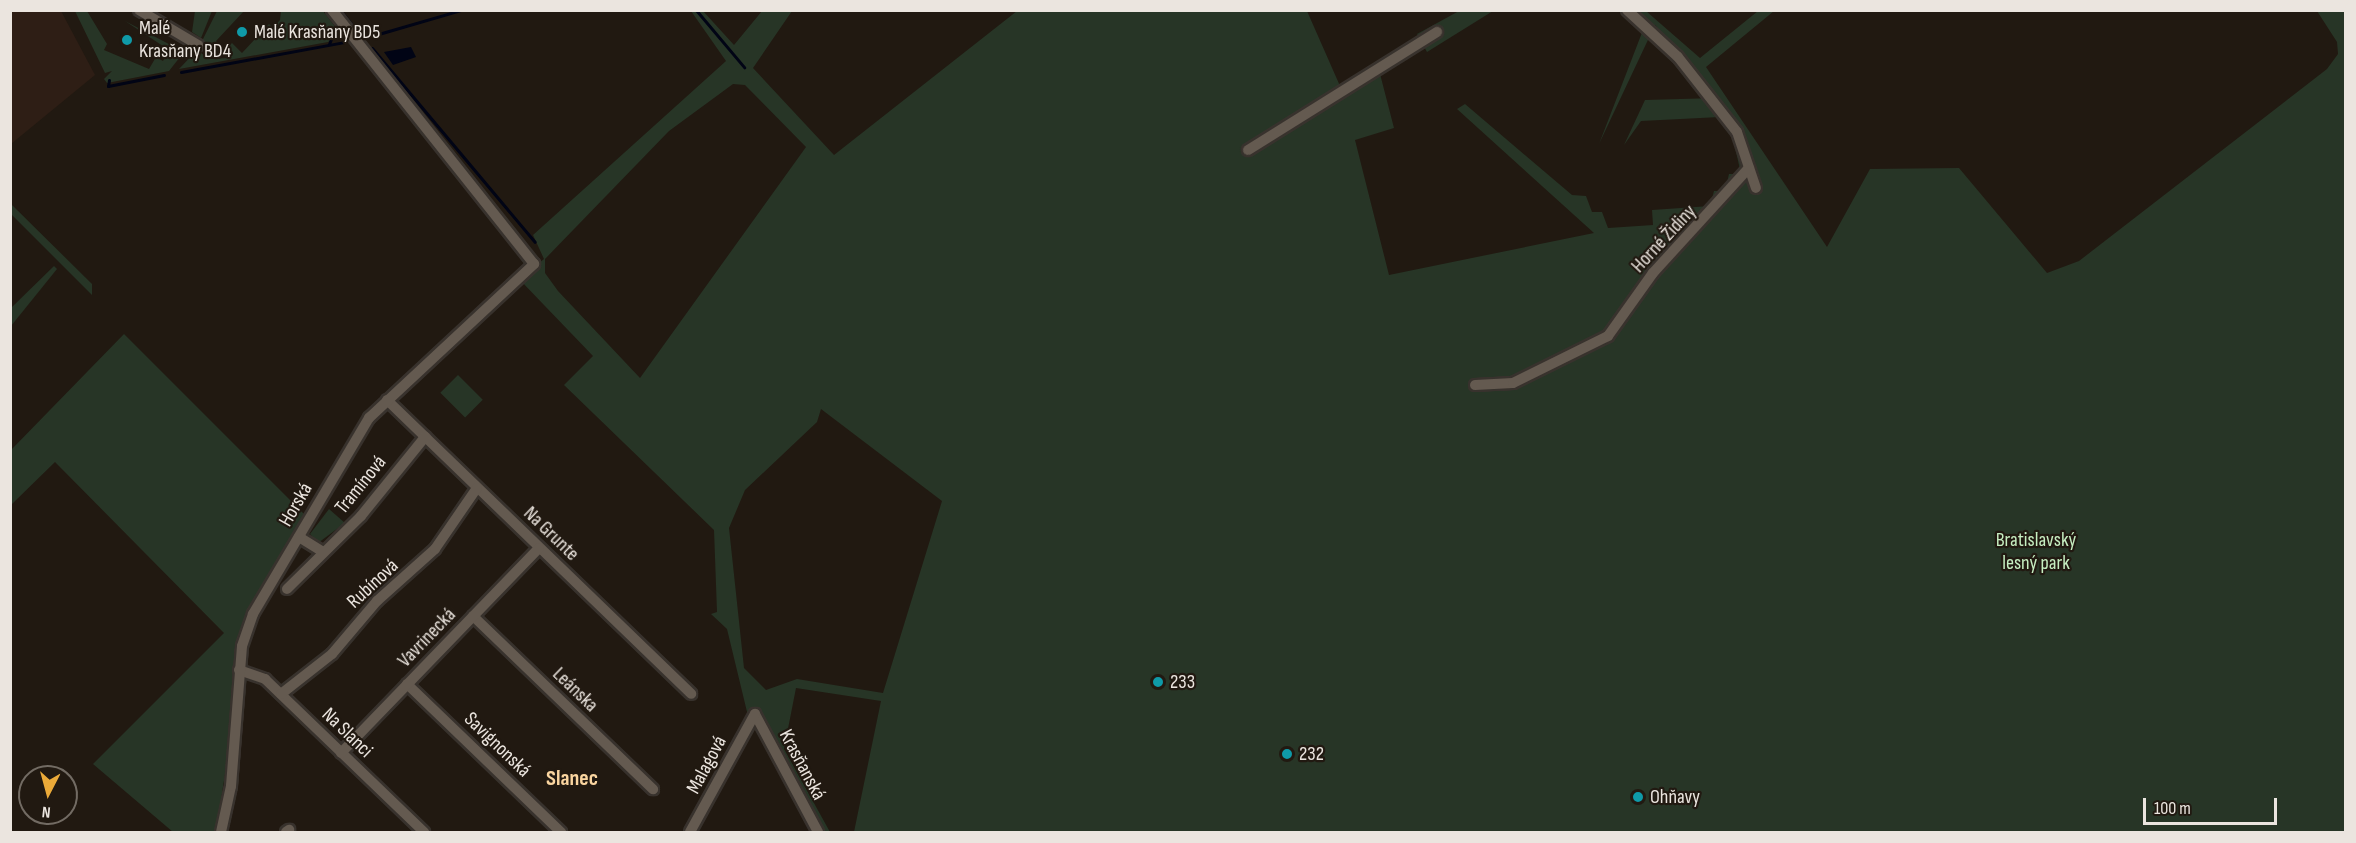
<!DOCTYPE html>
<html>
<head>
<meta charset="utf-8">
<style>
	body { margin:0 }
	#map { position:relative; width:2356px; height:843px; overflow:hidden; background:#211911; font-family:"Sofia Sans Condensed",sans-serif }
	div>[style] { position:absolute }
	[style*='--x'] { left:calc(var(--x)*1px); top:calc(var(--y)*1px); width:calc(var(--w)*1px); rotate:calc(var(--a)*1deg) }
	.commercial>* { inset:0; background:#2e1e15 }
	.green>* { inset:0; background:#273526; transform-origin:0 0 }
	.water>* { inset:0; background:#010415 }
	.stream>* { height:3px; margin:-1.5px; padding:0 1.5px; transform-origin:1.5px; border-radius:1.5px; background:#010415 }
	.roads { filter:drop-shadow(2px 0 #38322d) drop-shadow(-2px 0 #38322d) drop-shadow(0 2px #38322d) drop-shadow(0 -2px #38322d) }
	.street>* { height:10px; margin:-5px; padding:0 5px; transform-origin:5px; border-radius:5px; background:#645a50 }
	.dots>* { width:16px; height:16px; translate:-50% -50%; box-sizing:border-box; border:3px solid #211911; border-radius:50% }
	span { translate:-50% -50%; white-space:nowrap; text-align:center; line-height:1.15; -webkit-text-stroke:4.5px #211911; paint-order:stroke }
	.poi-label { font-size:20px; color:#ebe5df }
	.left { translate:0 -50%; text-align:left }
	.street-label { font-size:20px; color:#ebe5df }
	.park-label { font-size:20px; color:#c6eec1 }
	.quarter-label { font-size:22px; color:#fad5a0; font-weight:700 }
	.frame { position:absolute; inset:0; border:12px solid #ebe5df; pointer-events:none }
	.north { position:absolute; left:18px; top:765px; width:60px; height:60px; box-sizing:border-box; background:#211911; border:2px solid #726b63; border-radius:50%; rotate:186deg; font-size:16px; font-weight:700; line-height:24px; text-align:center; color:#ebe5df }
	.north::after { content:''; display:block; margin:auto; width:21px; height:27px; background:#ebaa39; clip-path:polygon(50% 0,100% 100%,50% 72%,0 100%) }
	.scale { position:absolute; left:2143px; top:798px; width:134px; height:27px; box-sizing:border-box; border:3px solid #ebe5df; border-top:0; padding-left:8px; font-size:18px; line-height:21px; white-space:nowrap; color:#ebe5df; -webkit-text-stroke:4px #211911; paint-order:stroke }
</style>
</head>
<body>
<div id="map">
	<div class="commercial">
		<i style="clip-path:polygon(11px 10px,61px 11px,95px 75px,11px 144px)"></i>
	</div>
	<div class="green">
		<i style="clip-path:polygon(75px 11px,87px 11px,107px 44px,104px 50px,149px 69px,156px 57px,163px 61px,169px 50px,125px 21px,184px 52px,169px 71px,107px 83px,104px 79px,112px 71px,105px 73px)"></i>
		<i style="clip-path:polygon(195px 11px,212px 11px,201px 38px,192px 32px)"></i>
		<i style="clip-path:polygon(217px 11px,244px 11px,216px 41px,225px 50px,232px 43px,242px 53px,269px 24px,272px 27px,264px 37px,280px 20px,281px 11px,323px 11px,340px 33px,328px 42px,179px 69px,197px 50px,209px 59px,228px 58px,202px 41px)"></i>
		<i style="clip-path:polygon(evenodd,691px 11px,703px 11px,734px 45px,762px 11px,792px 11px,753px 68px,834px 155px,1017px 11px,1307px 11px,1344px 95px,1379px 70px,1394px 128px,1355px 140px,1389px 275px,1594px 233px,1457px 109px,1465px 104px,1572px 195px,1586px 196px,1592px 212px,1602px 212px,1608px 228px,1653px 225px,1652px 210px,1710px 206px,1714px 191px,1725px 191px,1729px 174px,1741px 174px,1732px 134px,1720px 117px,1641px 121px,1624px 145px,1645px 100px,1716px 98px,1655px 25px,1599px 144px,1643px 30px,1619px 11px,1646px 11px,1700px 58px,1758px 11px,1774px 11px,1706px 67px,1827px 247px,1870px 169px,1959px 168px,2047px 273px,2079px 261px,2327px 69px,2338px 54px,2337px 42px,2317px 11px,2345px 11px,2345px 832px,854px 832px,881px 701px,796px 688px,784px 749px,830px 832px,824px 832px,755px 708px,748px 716px,727px 629px,711px 614px,717px 612px,714px 530px,564px 385px,593px 356px,519px 279px,544px 259px,533px 235px,726px 61px,691px 11px,733px 84px,745px 85px,806px 147px,640px 378px,558px 291px,545px 273px,545px 259px,669px 131px,733px 84px,691px 11px,821px 409px,942px 501px,883px 693px,797px 679px,766px 690px,744px 668px,729px 528px,745px 490px,817px 422px,821px 409px)"></i>
		<i style="clip-path:polygon(1459px 11px,1493px 11px,1427px 52px,1417px 34px)"></i>
		<i style="clip-path:polygon(10px 203px,92px 284px,92px 295px,11px 214px)"></i>
		<i style="clip-path:polygon(54px 266px,57px 269px,11px 326px,11px 308px)"></i>
		<i style="clip-path:polygon(124px 334px,307px 517px,250px 613px,216px 832px,173px 832px,93px 764px,224px 633px,55px 462px,11px 505px,11px 450px)"></i>
		<i style="left:458px;top:375px;width:35px;height:25px;rotate:45deg"></i>
		<i style="clip-path:polygon(329px 509px,345px 523px,318px 543px,310px 534px)"></i>
	</div>
	<div class="water">
		<i style="clip-path:polygon(411px 47px,416px 57px,393px 65px,384px 52px)"></i>
	</div>
	<div class="stream">
		<i style="--x:340;--y:10;--w:32;--a:51"></i>
		<i style="--x:696;--y:10;--w:75;--a:49.9"></i>
		<i style="--x:375;--y:35;--w:90;--a:-16.2"></i>
		<i style="--x:329;--y:44;--w:16;--a:-68"></i>
		<i style="--x:372;--y:48;--w:253;--a:50"></i>
		<i style="--x:181;--y:72;--w:167;--a:-10.4"></i>
		<i style="--x:109;--y:80;--w:6;--a:99"></i>
		<i style="--x:108;--y:86;--w:57;--a:-11.1"></i>
	</div>
	<div class="roads">
		<div class="street">
			<i style="--x:139;--y:10;--w:69;--a:30.7"></i>
			<i style="--x:1627;--y:10;--w:69;--a:42.7"></i>
			<i style="--x:1678;--y:57;--w:95;--a:51.8"></i>
			<i style="--x:1737;--y:132;--w:59;--a:71.3"></i>
			<i style="--x:1248;--y:150;--w:223;--a:-32"></i>
			<i style="--x:1475;--y:385;--w:38;--a:-3"></i>
			<i style="--x:1513;--y:383;--w:106;--a:-26.3"></i>
			<i style="--x:1608;--y:336;--w:77;--a:-54.5"></i>
			<i style="--x:1653;--y:273;--w:142;--a:-47.6"></i>
			<i style="--x:387;--y:400;--w:423;--a:44"></i>
			<i style="--x:299;--y:537;--w:28;--a:32"></i>
			<i style="--x:287;--y:589;--w:104;--a:-44.6"></i>
			<i style="--x:361;--y:516;--w:102;--a:-51"></i>
			<i style="--x:473;--y:616;--w:250;--a:43.9"></i>
			<i style="--x:239;--y:670;--w:28;--a:19"></i>
			<i style="--x:265;--y:679;--w:221;--a:43.9"></i>
			<i style="--x:407;--y:684;--w:214;--a:43.9"></i>
			<i style="--x:281;--y:694;--w:65;--a:-38.1"></i>
			<i style="--x:332;--y:654;--w:70;--a:-49.7"></i>
			<i style="--x:377;--y:601;--w:78;--a:-41.9"></i>
			<i style="--x:435;--y:549;--w:74;--a:-55.5"></i>
			<i style="--x:755;--y:714;--w:134;--a:61.9"></i>
			<i style="--x:341;--y:753;--w:285;--a:-46"></i>
			<i style="--x:221;--y:832;--w:47;--a:-77.7"></i>
			<i style="--x:231;--y:786;--w:140;--a:-85.5"></i>
			<i style="--x:242;--y:646;--w:34;--a:-71"></i>
			<i style="--x:253;--y:614;--w:228;--a:-59.4"></i>
			<i style="--x:369;--y:418;--w:226;--a:-43"></i>
			<i style="--x:534;--y:264;--w:325;--a:-128.5"></i>
			<i style="--x:286;--y:832;--w:4;--a:-34"></i>
			<i style="--x:690;--y:832;--w:135;--a:-61.2"></i>
		</div>
	</div>
	<div class="dots">
		<i style="left:242px;top:32px;background:#0f9aa8"></i>
		<i style="left:127px;top:40px;background:#0f9aa8"></i>
		<i style="left:1158px;top:682px;background:#0f9aa8"></i>
		<i style="left:1287px;top:754px;background:#0f9aa8"></i>
		<i style="left:1638px;top:797px;background:#0f9aa8"></i>
	</div>
	<div class="poi-label">
		<span class="left" style="left:139px;top:40px">Malé<br>Krasňany BD4</span>
		<span class="left" style="left:254px;top:32px">Malé Krasňany BD5</span>
		<span class="left" style="left:1170px;top:682px">233</span>
		<span class="left" style="left:1299px;top:754px">232</span>
		<span class="left" style="left:1650px;top:797px">Ohňavy</span>
	</div>
	<div class="street-label">
		<span style="left:1664px;top:239px;rotate:-47deg">Horné Židiny</span>
		<span style="left:361px;top:485px;rotate:-51deg">Tramínová</span>
		<span style="left:296px;top:505px;rotate:-60deg">Horská</span>
		<span style="left:551px;top:534px;rotate:44deg">Na Grunte</span>
		<span style="left:373px;top:584px;rotate:-43deg">Rubínová</span>
		<span style="left:427px;top:638px;rotate:-46deg">Vavrinecká</span>
		<span style="left:575px;top:690px;rotate:44deg">Leánska</span>
		<span style="left:347px;top:733px;rotate:44deg">Na Slanci</span>
		<span style="left:497px;top:745px;rotate:44deg">Savignonská</span>
		<span style="left:707px;top:765px;rotate:-62deg">Malagová</span>
		<span style="left:802px;top:765px;rotate:62deg">Krasňanská</span>
	</div>
	<div class="park-label">
		<span style="left:2036px;top:552px">Bratislavský<br>lesný park</span>
	</div>
	<div class="quarter-label">
		<span style="left:572px;top:779px">Slanec</span>
	</div>
	<div class="frame"></div>
	<div class="north">N</div>
	<div class="scale">100 m</div>
</div>
</body>
</html>
